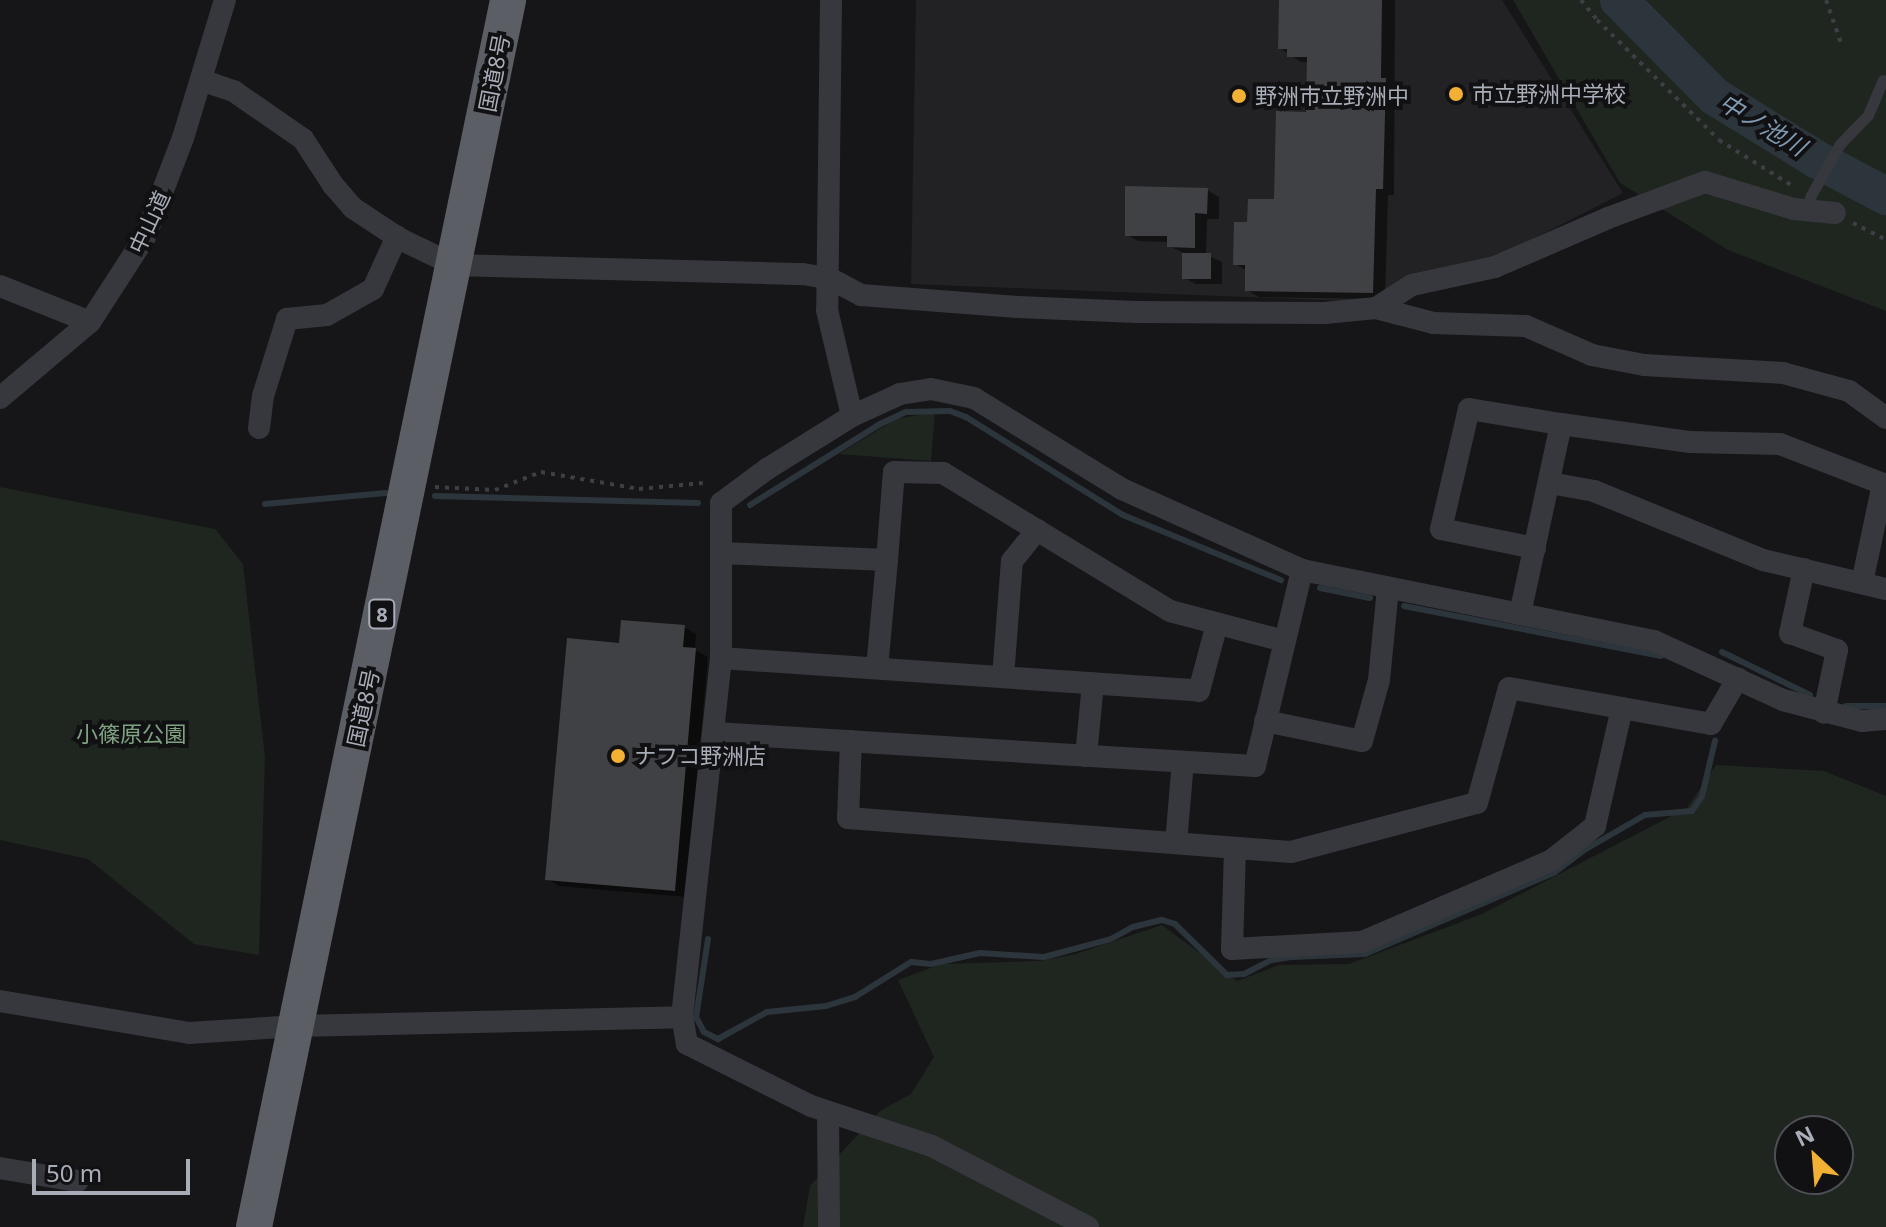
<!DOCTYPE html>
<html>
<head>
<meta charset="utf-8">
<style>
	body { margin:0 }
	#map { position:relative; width:1886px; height:1227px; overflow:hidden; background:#161618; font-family:"Noto Sans","Noto Sans JP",sans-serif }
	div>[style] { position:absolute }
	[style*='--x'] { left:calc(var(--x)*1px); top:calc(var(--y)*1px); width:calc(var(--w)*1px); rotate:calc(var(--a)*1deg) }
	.built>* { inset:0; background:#222225 }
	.green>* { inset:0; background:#1e261f }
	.shadow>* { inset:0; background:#0007 }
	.stream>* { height:6px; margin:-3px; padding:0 3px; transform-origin:3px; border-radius:3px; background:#2c353c }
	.river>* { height:38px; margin:-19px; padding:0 19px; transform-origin:19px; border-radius:19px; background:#2c353c }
	.building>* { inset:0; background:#404145; transform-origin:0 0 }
	.path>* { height:4px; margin-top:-2px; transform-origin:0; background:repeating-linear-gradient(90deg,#3d3f44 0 4px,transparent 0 10px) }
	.service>* { height:11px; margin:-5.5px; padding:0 5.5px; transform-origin:5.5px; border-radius:5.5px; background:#37383d }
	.minor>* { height:22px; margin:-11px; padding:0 11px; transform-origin:11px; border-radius:11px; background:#37383d }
	.trunk>* { height:36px; margin:-18px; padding:0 18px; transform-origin:18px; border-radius:18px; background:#5b5e65 }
	.dots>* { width:22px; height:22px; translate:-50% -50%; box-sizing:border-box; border:4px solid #111113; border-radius:50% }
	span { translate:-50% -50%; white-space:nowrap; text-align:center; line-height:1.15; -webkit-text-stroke:8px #111113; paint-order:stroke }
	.shield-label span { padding:2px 6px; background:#111113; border:2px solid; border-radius:6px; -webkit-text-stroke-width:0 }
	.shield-label { font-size:20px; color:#a8adb8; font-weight:700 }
	.street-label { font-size:22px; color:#a8adb8 }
	.poi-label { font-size:22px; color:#a8adb8 }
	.left { translate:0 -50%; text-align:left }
	.park-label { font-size:22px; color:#7fa381 }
	.water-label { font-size:24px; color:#7f9bb3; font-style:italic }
	.north { position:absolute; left:1774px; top:1115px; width:80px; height:80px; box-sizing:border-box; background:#111113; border:2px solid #4d4f55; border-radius:50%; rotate:334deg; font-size:22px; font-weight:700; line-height:32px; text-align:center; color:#a8adb8 }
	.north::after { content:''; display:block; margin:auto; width:28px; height:36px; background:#f2b134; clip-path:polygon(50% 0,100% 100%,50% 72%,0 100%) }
	.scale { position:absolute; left:32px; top:1159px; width:158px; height:36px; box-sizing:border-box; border:4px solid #a8adb8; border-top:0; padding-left:10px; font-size:24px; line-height:28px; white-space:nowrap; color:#a8adb8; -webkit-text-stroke:6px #111113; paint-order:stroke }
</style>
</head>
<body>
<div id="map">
	<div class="built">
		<i style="clip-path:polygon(916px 0,1502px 0,1623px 193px,1486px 263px,1374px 302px,911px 284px)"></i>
	</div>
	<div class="green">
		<i style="clip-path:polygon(1513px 0,1886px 0,1886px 311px,1728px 250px,1620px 183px)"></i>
		<i style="clip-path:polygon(935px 412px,931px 461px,839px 454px,896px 419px)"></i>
		<i style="clip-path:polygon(0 487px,215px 529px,243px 564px,265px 757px,259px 955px,194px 944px,88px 859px,0 840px)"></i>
		<i style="clip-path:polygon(evenodd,1716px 765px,1824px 771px,1886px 796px,1886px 1227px,803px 1227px,810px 1186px,880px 1111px,911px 1094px,934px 1057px,898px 980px,941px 964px,1039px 961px,1076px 954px,1162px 925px,1237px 981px,1279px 965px,1349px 964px,1482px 914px,1687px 808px,1716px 765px,1790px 1131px,1838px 1131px,1838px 1179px,1790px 1179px,1790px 1131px)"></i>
	</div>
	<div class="shadow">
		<i style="clip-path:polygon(1281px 0,1395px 0,1394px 195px,1388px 195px,1385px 299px,1259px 297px,1247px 290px,1247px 271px,1235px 264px,1249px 224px,1276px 201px,1308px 114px,1309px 62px,1301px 62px,1280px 48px)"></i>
		<i style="clip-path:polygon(1207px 190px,1219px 197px,1219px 219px,1207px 219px,1206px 255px,1222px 262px,1222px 284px,1196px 284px,1184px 278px,1184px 253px,1169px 246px,1169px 242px,1138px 241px,1127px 235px)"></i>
		<i style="clip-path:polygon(684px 627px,696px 634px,695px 650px,708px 657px,686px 897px,559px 886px,547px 879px,621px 645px)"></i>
	</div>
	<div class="stream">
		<i style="--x:435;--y:496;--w:263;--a:1.5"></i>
		<i style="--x:265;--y:504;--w:121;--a:-5.2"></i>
		<i style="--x:750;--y:505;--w:153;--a:-31.9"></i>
		<i style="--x:880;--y:424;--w:29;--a:-25"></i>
		<i style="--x:906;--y:412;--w:44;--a:-1.3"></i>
		<i style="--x:950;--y:411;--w:17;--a:21"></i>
		<i style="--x:966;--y:417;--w:185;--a:32"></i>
		<i style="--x:1123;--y:515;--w:171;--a:22.4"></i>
		<i style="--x:1320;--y:588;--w:51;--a:11.3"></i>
		<i style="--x:1404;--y:606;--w:262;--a:11"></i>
		<i style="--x:1722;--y:652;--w:98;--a:26"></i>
		<i style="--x:1846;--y:706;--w:40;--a:0"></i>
		<i style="--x:708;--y:939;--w:79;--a:98.7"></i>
		<i style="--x:696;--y:1017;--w:17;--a:62"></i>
		<i style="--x:704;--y:1032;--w:16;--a:27"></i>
		<i style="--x:718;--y:1039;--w:56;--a:-28.9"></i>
		<i style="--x:767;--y:1012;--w:59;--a:-5.8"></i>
		<i style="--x:826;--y:1006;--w:30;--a:-17"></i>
		<i style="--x:855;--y:997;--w:66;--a:-32"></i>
		<i style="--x:911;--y:962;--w:20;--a:6"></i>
		<i style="--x:931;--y:964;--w:50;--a:-12.7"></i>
		<i style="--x:980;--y:953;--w:64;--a:3.6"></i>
		<i style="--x:1044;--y:957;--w:69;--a:-15"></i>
		<i style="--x:1111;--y:939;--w:25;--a:-29"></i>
		<i style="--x:1133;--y:927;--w:30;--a:-14"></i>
		<i style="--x:1162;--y:920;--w:14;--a:17"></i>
		<i style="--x:1175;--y:924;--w:73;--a:44.4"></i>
		<i style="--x:1227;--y:975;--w:17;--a:-3"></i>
		<i style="--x:1244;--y:974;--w:31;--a:-27"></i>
		<i style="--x:1272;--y:960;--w:19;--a:-9"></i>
		<i style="--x:1291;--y:957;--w:74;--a:-2.3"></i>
		<i style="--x:1365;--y:954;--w:207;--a:-23.3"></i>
		<i style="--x:1555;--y:872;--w:39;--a:-37"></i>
		<i style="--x:1586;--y:849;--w:68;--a:-30"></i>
		<i style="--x:1645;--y:815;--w:47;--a:-4.9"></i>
		<i style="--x:1692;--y:811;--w:18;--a:-56"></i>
		<i style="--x:1702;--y:796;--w:57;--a:-76.7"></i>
	</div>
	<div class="river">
		<i style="--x:1619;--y:0;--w:135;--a:45.3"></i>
		<i style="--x:1714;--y:96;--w:120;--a:31.7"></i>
		<i style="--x:1816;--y:159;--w:79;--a:27.9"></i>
	</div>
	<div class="building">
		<i style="clip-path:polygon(1279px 0,1382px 0,1381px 78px,1386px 78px,1383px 189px,1376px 189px,1373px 293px,1245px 291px,1245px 265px,1233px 265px,1234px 222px,1247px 222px,1248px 199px,1274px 199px,1276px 111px,1306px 112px,1307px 57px,1287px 57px,1287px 49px,1278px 49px)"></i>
		<i style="clip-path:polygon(1125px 186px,1208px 188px,1207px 214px,1195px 213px,1195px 248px,1167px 247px,1167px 236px,1125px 236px)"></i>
		<i style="left:1182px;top:253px;width:29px;height:26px"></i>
		<i style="clip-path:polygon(621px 620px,685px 625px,683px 647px,696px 648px,675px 891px,545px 880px,567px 638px,619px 643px)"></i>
	</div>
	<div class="path">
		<i style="--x:1581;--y:0;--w:26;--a:51"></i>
		<i style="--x:1597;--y:20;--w:171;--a:44.5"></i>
		<i style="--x:1719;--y:140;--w:85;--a:32"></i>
		<i style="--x:1826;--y:0;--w:49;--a:70.8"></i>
		<i style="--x:1853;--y:223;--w:37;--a:27"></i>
		<i style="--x:435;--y:487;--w:60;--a:2.9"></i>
		<i style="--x:495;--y:490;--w:49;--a:-21.4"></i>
		<i style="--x:541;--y:472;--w:99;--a:9.8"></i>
		<i style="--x:639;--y:489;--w:64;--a:-5.4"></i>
	</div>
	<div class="service">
		<i style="--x:1810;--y:197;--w:61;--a:-60.5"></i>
		<i style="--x:1840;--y:144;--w:40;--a:-46"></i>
		<i style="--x:1868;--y:115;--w:38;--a:-67"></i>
	</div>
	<div class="minor">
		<i style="--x:831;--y:0;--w:310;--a:90.7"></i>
		<i style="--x:827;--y:310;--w:109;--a:76.7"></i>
		<i style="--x:201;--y:80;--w:36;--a:19"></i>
		<i style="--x:235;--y:92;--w:83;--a:34.7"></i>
		<i style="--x:303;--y:139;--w:55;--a:56.9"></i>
		<i style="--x:333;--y:185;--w:30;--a:49"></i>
		<i style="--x:353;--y:208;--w:56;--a:33.4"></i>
		<i style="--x:400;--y:239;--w:60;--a:25.7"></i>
		<i style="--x:454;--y:265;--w:349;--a:1.5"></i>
		<i style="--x:803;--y:274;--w:28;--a:10"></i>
		<i style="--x:831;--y:279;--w:34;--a:28"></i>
		<i style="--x:861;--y:295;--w:157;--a:4.4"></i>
		<i style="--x:1018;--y:307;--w:118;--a:2.4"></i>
		<i style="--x:1136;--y:312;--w:189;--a:0.3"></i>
		<i style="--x:1325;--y:313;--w:51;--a:-5.6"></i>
		<i style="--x:1376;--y:308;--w:59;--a:14.7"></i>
		<i style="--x:1433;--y:323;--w:93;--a:1.8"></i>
		<i style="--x:1526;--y:326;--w:72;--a:23.7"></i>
		<i style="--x:1592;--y:355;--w:53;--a:10.9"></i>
		<i style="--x:1644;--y:365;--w:139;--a:3.3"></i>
		<i style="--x:1783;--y:373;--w:68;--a:15.3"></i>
		<i style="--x:1849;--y:391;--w:46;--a:36.1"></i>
		<i style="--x:0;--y:286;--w:97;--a:21.8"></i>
		<i style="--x:1376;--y:308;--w:43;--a:-32.6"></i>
		<i style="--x:1412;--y:285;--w:85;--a:-12.2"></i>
		<i style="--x:1495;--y:267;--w:123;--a:-23.4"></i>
		<i style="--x:1608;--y:218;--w:103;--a:-20.4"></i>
		<i style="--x:1705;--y:182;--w:93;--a:16.9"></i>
		<i style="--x:1794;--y:209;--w:41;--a:5.6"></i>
		<i style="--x:0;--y:398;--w:118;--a:-40.2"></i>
		<i style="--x:90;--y:322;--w:101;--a:-57.1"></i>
		<i style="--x:145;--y:237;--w:106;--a:-69"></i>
		<i style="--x:183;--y:138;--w:144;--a:-73.1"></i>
		<i style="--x:259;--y:428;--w:32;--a:-83"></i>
		<i style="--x:263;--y:396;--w:81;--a:-72.7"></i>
		<i style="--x:287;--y:319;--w:40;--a:-5.7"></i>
		<i style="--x:327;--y:315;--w:53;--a:-29.5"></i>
		<i style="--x:373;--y:289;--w:58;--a:-65.6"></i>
		<i style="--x:1550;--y:483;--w:45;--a:10.3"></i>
		<i style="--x:1594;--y:491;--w:183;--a:22.2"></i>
		<i style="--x:1763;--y:560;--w:126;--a:13.3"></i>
		<i style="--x:1535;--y:548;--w:96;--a:-168.6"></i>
		<i style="--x:1441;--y:529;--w:123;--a:-76.9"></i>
		<i style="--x:1469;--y:409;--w:93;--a:9.3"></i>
		<i style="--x:721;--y:553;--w:166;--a:2.4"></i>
		<i style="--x:887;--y:560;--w:88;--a:-85.5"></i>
		<i style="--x:894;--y:472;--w:49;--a:1.2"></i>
		<i style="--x:943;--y:473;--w:266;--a:31.3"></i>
		<i style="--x:1170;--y:611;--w:118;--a:14.7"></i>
		<i style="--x:1804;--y:569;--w:66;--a:102.3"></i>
		<i style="--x:1790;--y:633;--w:50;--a:19.9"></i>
		<i style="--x:1837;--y:650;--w:64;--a:101.7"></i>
		<i style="--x:1520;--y:614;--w:194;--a:-77.8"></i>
		<i style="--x:1561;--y:424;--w:129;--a:8"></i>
		<i style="--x:1689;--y:442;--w:91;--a:1.3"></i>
		<i style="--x:1780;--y:444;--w:110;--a:21.2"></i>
		<i style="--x:1883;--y:484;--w:101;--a:102"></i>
		<i style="--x:721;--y:658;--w:479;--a:3.9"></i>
		<i style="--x:1199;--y:691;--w:69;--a:-75"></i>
		<i style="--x:877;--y:668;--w:108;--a:-84.7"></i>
		<i style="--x:1003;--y:677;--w:116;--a:-85.6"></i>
		<i style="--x:1012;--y:561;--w:40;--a:-51"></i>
		<i style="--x:1265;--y:721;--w:99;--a:11.7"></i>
		<i style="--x:1362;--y:741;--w:63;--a:-74.4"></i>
		<i style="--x:1379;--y:680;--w:91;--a:-84.4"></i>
		<i style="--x:715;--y:733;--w:541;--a:3.5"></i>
		<i style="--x:1255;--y:766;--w:202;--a:-76.5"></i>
		<i style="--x:851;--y:741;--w:77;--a:92.2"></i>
		<i style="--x:848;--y:818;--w:444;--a:4.4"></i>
		<i style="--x:1291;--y:852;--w:192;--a:-14.8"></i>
		<i style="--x:1477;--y:803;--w:119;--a:-74.5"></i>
		<i style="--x:1509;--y:688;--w:205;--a:10.1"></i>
		<i style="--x:1711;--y:724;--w:53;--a:-59.6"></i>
		<i style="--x:1086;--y:756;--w:73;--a:-84.5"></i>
		<i style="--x:1176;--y:843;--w:81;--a:-85.1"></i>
		<i style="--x:1235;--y:848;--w:101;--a:91.7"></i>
		<i style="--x:1232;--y:949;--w:130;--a:-3.1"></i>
		<i style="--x:1362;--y:942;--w:207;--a:-23.3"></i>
		<i style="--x:1552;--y:860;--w:55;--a:-38.3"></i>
		<i style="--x:1595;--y:826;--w:121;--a:-77.1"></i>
		<i style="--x:0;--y:1001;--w:192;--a:9.6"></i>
		<i style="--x:189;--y:1033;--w:108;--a:-3.7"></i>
		<i style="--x:297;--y:1026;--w:385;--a:-1.3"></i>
		<i style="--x:828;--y:1112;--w:115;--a:89.5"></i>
		<i style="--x:0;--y:1168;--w:79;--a:9.5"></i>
		<i style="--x:1088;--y:1227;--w:176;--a:-152.6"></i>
		<i style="--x:932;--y:1146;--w:127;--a:-161.7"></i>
		<i style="--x:811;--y:1106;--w:139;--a:-153.4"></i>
		<i style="--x:687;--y:1044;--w:27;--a:-100"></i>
		<i style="--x:682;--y:1017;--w:361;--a:-83.8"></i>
		<i style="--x:721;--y:658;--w:155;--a:-90"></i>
		<i style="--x:721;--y:503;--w:57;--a:-36.5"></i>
		<i style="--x:767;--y:469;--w:100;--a:-31.9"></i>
		<i style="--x:852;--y:416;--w:53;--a:-24.6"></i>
		<i style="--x:900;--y:394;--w:31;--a:-9"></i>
		<i style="--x:931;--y:389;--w:44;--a:11.8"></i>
		<i style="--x:974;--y:398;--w:174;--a:31.6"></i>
		<i style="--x:1122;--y:489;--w:197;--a:24.2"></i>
		<i style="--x:1302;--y:570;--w:359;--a:11.4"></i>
		<i style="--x:1654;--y:641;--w:142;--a:24.6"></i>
		<i style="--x:1783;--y:700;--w:82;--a:14.9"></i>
		<i style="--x:1862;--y:721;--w:24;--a:-5"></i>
	</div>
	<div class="trunk">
		<i style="--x:254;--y:1227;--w:1253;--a:-78.3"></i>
	</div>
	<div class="dots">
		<i style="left:1456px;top:94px;background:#f2b134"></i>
		<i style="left:1239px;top:96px;background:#f2b134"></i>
		<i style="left:618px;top:756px;background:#f2b134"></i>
	</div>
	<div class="shield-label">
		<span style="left:382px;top:614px">8</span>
	</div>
	<div class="street-label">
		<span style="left:494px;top:73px;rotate:-79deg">国道8号</span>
		<span style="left:149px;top:222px;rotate:-65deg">中山道</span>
		<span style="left:363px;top:708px;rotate:-78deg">国道8号</span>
	</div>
	<div class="poi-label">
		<span class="left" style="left:1472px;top:94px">市立野洲中学校</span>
		<span class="left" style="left:1255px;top:96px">野洲市立野洲中</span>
		<span class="left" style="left:634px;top:756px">ナフコ野洲店</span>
	</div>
	<div class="park-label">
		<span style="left:131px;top:734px">小篠原公園</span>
	</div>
	<div class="water-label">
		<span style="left:1763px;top:124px;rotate:31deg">中ノ池川</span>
	</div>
	<div class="north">N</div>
	<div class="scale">50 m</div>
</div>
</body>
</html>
